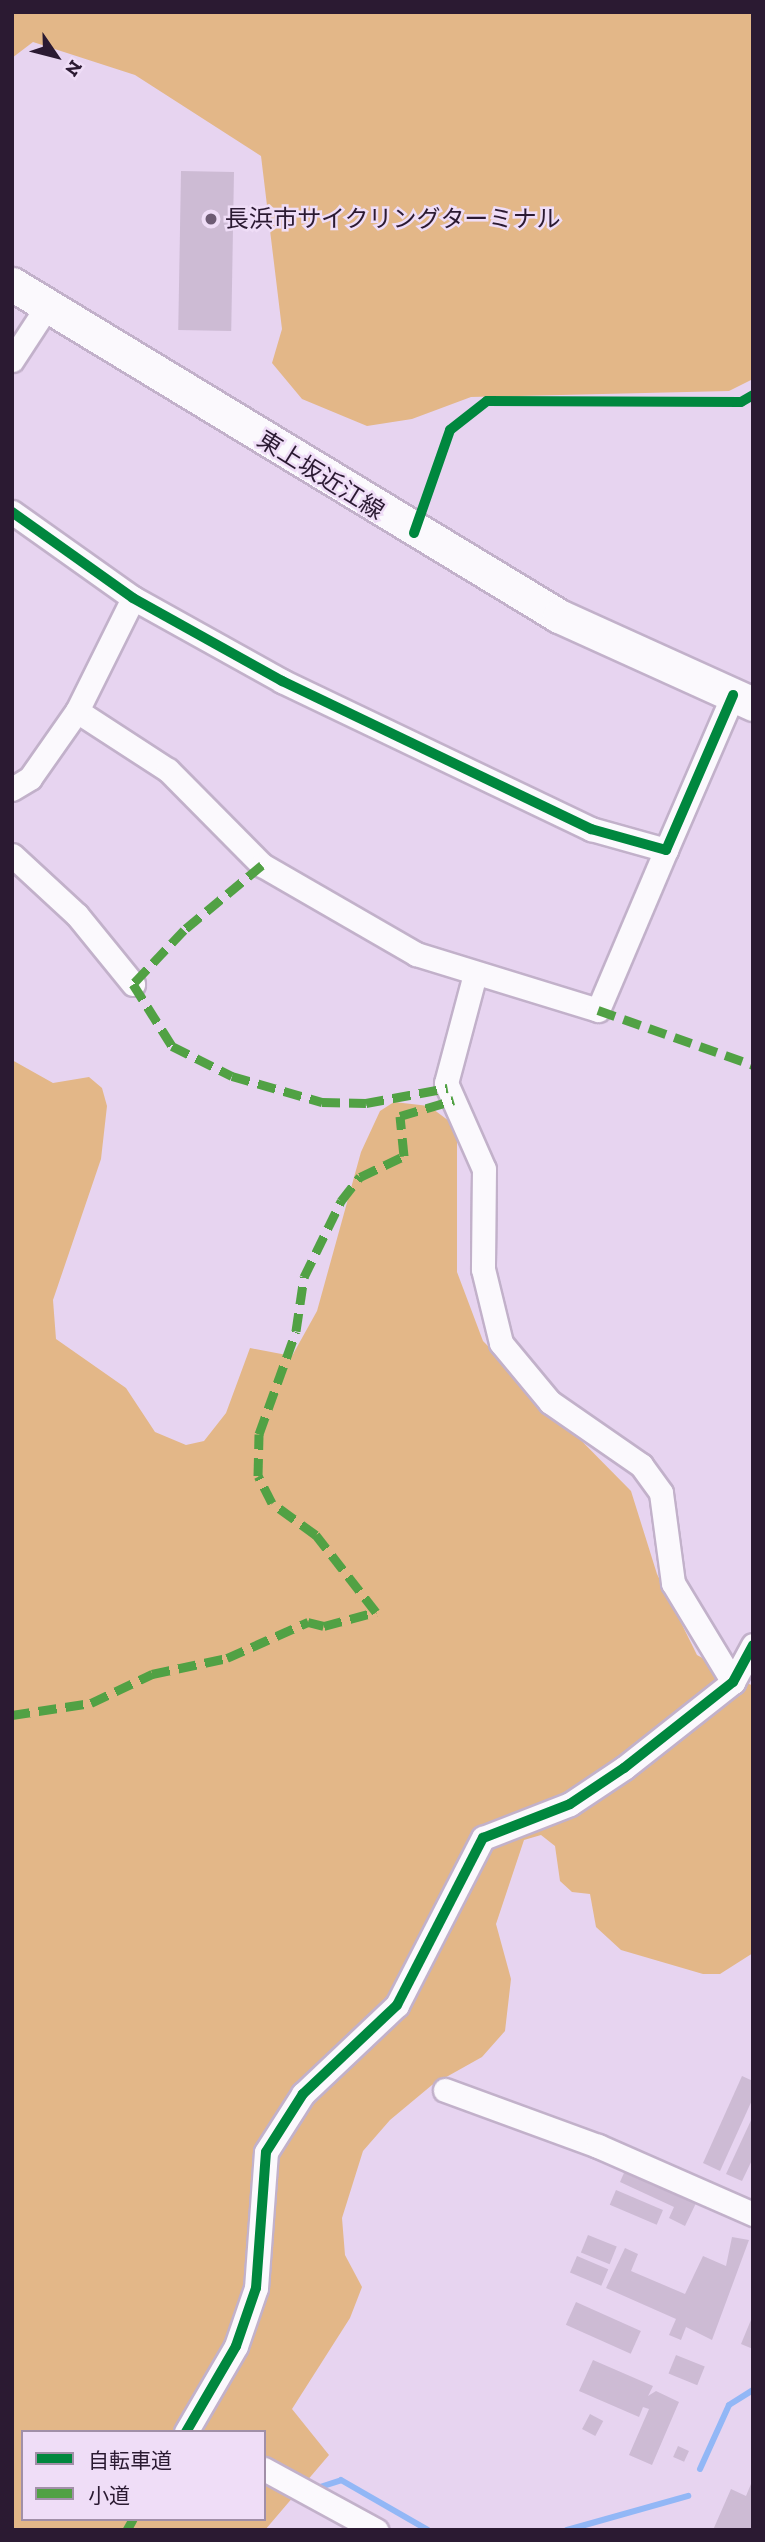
<!DOCTYPE html>
<html>
<head>
<meta charset="utf-8">
<style>
	body { margin:0 }
	#map { position:relative; width:765px; height:2542px; overflow:hidden; background:#e7d4f0; font-family:"Zilla Slab","Noto Sans JP",serif }
	div>[style] { position:absolute }
	[style*='--x'] { left:calc(var(--x)*1px); top:calc(var(--y)*1px); width:calc(var(--w)*1px); rotate:calc(var(--a)*1deg) }
	.green>* { inset:0; background:#e3b788 }
	.stream>* { height:6px; margin:-3px; padding:0 3px; transform-origin:3px; border-radius:3px; background:#92b7f6 }
	.building>* { inset:0; background:#cdbbd4; transform-origin:0 0 }
	.roads { filter:drop-shadow(2px 0 #c2b1ca) drop-shadow(-2px 0 #c2b1ca) drop-shadow(0 2px #c2b1ca) drop-shadow(0 -2px #c2b1ca) }
	.minor>* { height:23px; margin:-11.5px; padding:0 11.5px; transform-origin:11.5px; border-radius:11.5px; background:#fbf9fd }
	.secondary>* { height:33px; margin:-16.5px; padding:0 16.5px; transform-origin:16.5px; border-radius:16.5px; background:#fbf9fd }
	.quiet>* { height:9px; margin-top:-4.5px; transform-origin:0; background:repeating-linear-gradient(90deg,#51a144 0 18px,transparent 0 27px) }
	.cycleway>* { height:10px; margin:-5px; padding:0 5px; transform-origin:5px; border-radius:5px; background:#00873e }
	.dots>* { width:19px; height:19px; translate:-50% -50%; box-sizing:border-box; border:4px solid #efddf7; border-radius:50% }
	span { translate:-50% -50%; white-space:nowrap; text-align:center; line-height:1.15; -webkit-text-stroke:5px #efddf7; paint-order:stroke }
	.poi-label { font-size:24px; color:#2b1a32 }
	.left { translate:0 -50%; text-align:left }
	.street-label { font-size:24px; color:#2b1a32 }
	.frame { position:absolute; inset:0; border:14px solid #2b1a32; pointer-events:none }
	.legend { position:absolute; left:21px; top:2430px; width:245px; height:91px; box-sizing:border-box; background:#efddf7; border:2px solid #a18fa8; margin:0; padding:9px 12px; list-style:none; font-size:21px; color:#2b1a32 }
	.legend li { display:flex; align-items:center; gap:14px; height:35px }
	.legend b { width:35px; border:2px solid #a18fa8 }
	.north { position:absolute; left:21px; top:21px; width:70px; height:70px; -webkit-text-stroke:5px #efddf7; paint-order:stroke; rotate:125deg; font-size:19px; font-weight:700; line-height:28px; text-align:center; color:#2b1a32 }
	.north::after { content:''; display:block; margin:auto; width:24px; height:32px; background:#2b1a32; clip-path:polygon(50% 0,100% 100%,50% 72%,0 100%) }
</style>
</head>
<body>
<div id="map">
	<div class="green">
		<i style="clip-path:polygon(12px 12px,753px 12px,753px 379px,729px 391px,471px 397px,412px 419px,367px 426px,302px 399px,272px 363px,282px 329px,261px 156px,135px 75px,33px 42px,12px 58px)"></i>
		<i style="clip-path:polygon(evenodd,12px 1060px,53px 1083px,89px 1077px,102px 1088px,107px 1106px,101px 1159px,53px 1300px,56px 1339px,126px 1388px,155px 1432px,186px 1445px,204px 1441px,226px 1413px,250px 1348px,292px 1356px,317px 1311px,361px 1152px,380px 1111px,394px 1102px,429px 1106px,457px 1127px,457px 1272px,483px 1341px,631px 1491px,657px 1574px,697px 1655px,753px 1686px,753px 1953px,720px 1974px,703px 1974px,621px 1950px,596px 1927px,590px 1894px,572px 1892px,560px 1881px,555px 1846px,541px 1835px,524px 1840px,496px 1924px,511px 1979px,505px 2031px,482px 2057px,432px 2085px,390px 2120px,363px 2151px,342px 2218px,345px 2255px,362px 2287px,350px 2318px,292px 2409px,329px 2455px,265px 2530px,12px 2530px,12px 1060px,23px 2432px,264px 2432px,264px 2519px,23px 2519px,23px 2432px)"></i>
	</div>
	<div class="stream">
		<i style="--x:700;--y:2469;--w:70;--a:-65.6"></i>
		<i style="--x:729;--y:2405;--w:28;--a:-32"></i>
		<i style="--x:317;--y:2488;--w:25;--a:-18"></i>
		<i style="--x:341;--y:2480;--w:100;--a:29.9"></i>
		<i style="--x:567;--y:2530;--w:126;--a:-15.7"></i>
	</div>
	<div class="building">
		<i style="left:181px;top:171px;width:53px;height:159px;rotate:1deg"></i>
		<i style="clip-path:polygon(742px 2076px,753px 2081px,753px 2098px,720px 2171px,703px 2163px)"></i>
		<i style="clip-path:polygon(753px 2116px,753px 2158px,742px 2181px,726px 2174px)"></i>
		<i style="clip-path:polygon(627px 2166px,698px 2199px,685px 2226px,669px 2218px,674px 2207px,620px 2182px)"></i>
		<i style="left:616px;top:2190px;width:51px;height:16px;rotate:23deg"></i>
		<i style="left:588px;top:2235px;width:31px;height:19px;rotate:22deg"></i>
		<i style="clip-path:polygon(732px 2237px,749px 2240px,712px 2340px,686px 2327px,681px 2340px,669px 2335px,676px 2319px,606px 2288px,625px 2248px,638px 2254px,631px 2271px,685px 2294px,703px 2256px,726px 2266px)"></i>
		<i style="left:577px;top:2256px;width:34px;height:18px;rotate:23deg"></i>
		<i style="left:576px;top:2302px;width:71px;height:25px;rotate:24deg"></i>
		<i style="clip-path:polygon(753px 2315px,753px 2349px,741px 2344px)"></i>
		<i style="left:676px;top:2355px;width:31px;height:20px;rotate:22deg"></i>
		<i style="clip-path:polygon(593px 2360px,653px 2386px,648px 2396px,656px 2391px,679px 2402px,652px 2465px,629px 2455px,649px 2409px,643px 2407px,639px 2417px,579px 2391px)"></i>
		<i style="left:590px;top:2414px;width:15px;height:17px;rotate:28deg"></i>
		<i style="left:678px;top:2446px;width:12px;height:12px;rotate:24deg"></i>
		<i style="clip-path:polygon(753px 2479px,753px 2530px,713px 2530px,731px 2489px,746px 2496px)"></i>
	</div>
	<div class="roads">
		<div class="minor">
			<i style="--x:12;--y:360;--w:66;--a:-56.8"></i>
			<i style="--x:12;--y:512;--w:148;--a:35.4"></i>
			<i style="--x:133;--y:598;--w:171;--a:29.1"></i>
			<i style="--x:282;--y:681;--w:343;--a:25.6"></i>
			<i style="--x:591;--y:829;--w:78;--a:15.6"></i>
			<i style="--x:666;--y:850;--w:169;--a:-66.6"></i>
			<i style="--x:77;--y:711;--w:108;--a:33"></i>
			<i style="--x:168;--y:770;--w:134;--a:45.3"></i>
			<i style="--x:262;--y:865;--w:178;--a:30"></i>
			<i style="--x:416;--y:954;--w:190;--a:17.1"></i>
			<i style="--x:598;--y:1010;--w:174;--a:-67"></i>
			<i style="--x:12;--y:789;--w:21;--a:-31"></i>
			<i style="--x:30;--y:778;--w:82;--a:-55"></i>
			<i style="--x:77;--y:711;--w:126;--a:-63.6"></i>
			<i style="--x:12;--y:855;--w:88;--a:42.7"></i>
			<i style="--x:77;--y:915;--w:89;--a:50.9"></i>
			<i style="--x:475;--y:974;--w:113;--a:104.9"></i>
			<i style="--x:446;--y:1083;--w:94;--a:66.2"></i>
			<i style="--x:484;--y:1169;--w:100;--a:90.6"></i>
			<i style="--x:483;--y:1269;--w:76;--a:76.3"></i>
			<i style="--x:501;--y:1343;--w:77;--a:50.3"></i>
			<i style="--x:550;--y:1402;--w:111;--a:34.7"></i>
			<i style="--x:641;--y:1465;--w:34;--a:54"></i>
			<i style="--x:661;--y:1493;--w:91;--a:82.4"></i>
			<i style="--x:673;--y:1583;--w:116;--a:58.8"></i>
			<i style="--x:445;--y:2090;--w:163;--a:20.1"></i>
			<i style="--x:598;--y:2146;--w:169;--a:23.7"></i>
			<i style="--x:186;--y:2432;--w:99;--a:-59.8"></i>
			<i style="--x:236;--y:2346;--w:61;--a:-71"></i>
			<i style="--x:256;--y:2288;--w:136;--a:-85.8"></i>
			<i style="--x:266;--y:2152;--w:69;--a:-57.5"></i>
			<i style="--x:303;--y:2094;--w:129;--a:-43.4"></i>
			<i style="--x:397;--y:2005;--w:188;--a:-62.8"></i>
			<i style="--x:483;--y:1838;--w:93;--a:-21.3"></i>
			<i style="--x:570;--y:1804;--w:65;--a:-33.7"></i>
			<i style="--x:624;--y:1768;--w:139;--a:-38.3"></i>
			<i style="--x:733;--y:1682;--w:42;--a:-61.6"></i>
			<i style="--x:264;--y:2469;--w:128;--a:28.6"></i>
		</div>
		<div class="secondary">
			<i style="--x:12;--y:284;--w:640;--a:31.26"></i>
			<i style="--x:559;--y:616;--w:213;--a:24.4"></i>
		</div>
	</div>
	<div class="quiet">
		<i style="--x:262;--y:865;--w:102;--a:140.2"></i>
		<i style="--x:184;--y:930;--w:74;--a:133.4"></i>
		<i style="--x:133;--y:984;--w:73;--a:57.8"></i>
		<i style="--x:172;--y:1046;--w:67;--a:26.6"></i>
		<i style="--x:232;--y:1076;--w:94;--a:16.1"></i>
		<i style="--x:322;--y:1102;--w:44;--a:1.3"></i>
		<i style="--x:366;--y:1103;--w:83;--a:-10.4"></i>
		<i style="--x:598;--y:1010;--w:164;--a:19.5"></i>
		<i style="--x:12;--y:1715;--w:80;--a:-8.6"></i>
		<i style="--x:91;--y:1703;--w:68;--a:-25.4"></i>
		<i style="--x:152;--y:1674;--w:77;--a:-12"></i>
		<i style="--x:227;--y:1658;--w:89;--a:-24"></i>
		<i style="--x:308;--y:1622;--w:16;--a:14"></i>
		<i style="--x:324;--y:1626;--w:54;--a:-15.1"></i>
		<i style="--x:376;--y:1612;--w:98;--a:-127.9"></i>
		<i style="--x:316;--y:1535;--w:54;--a:-144"></i>
		<i style="--x:272;--y:1503;--w:30;--a:-117"></i>
		<i style="--x:258;--y:1476;--w:42;--a:-88.6"></i>
		<i style="--x:259;--y:1434;--w:109;--a:-70.2"></i>
		<i style="--x:296;--y:1331;--w:55;--a:-81.6"></i>
		<i style="--x:304;--y:1277;--w:85;--a:-64"></i>
		<i style="--x:341;--y:1201;--w:31;--a:-52"></i>
		<i style="--x:360;--y:1177;--w:49;--a:-25.5"></i>
		<i style="--x:404;--y:1156;--w:40;--a:-95.7"></i>
		<i style="--x:400;--y:1116;--w:56;--a:-16.5"></i>
		<i style="--x:127;--y:2530;--w:13;--a:-61"></i>
	</div>
	<div class="cycleway">
		<i style="--x:12;--y:512;--w:148;--a:35.4"></i>
		<i style="--x:133;--y:598;--w:171;--a:29.1"></i>
		<i style="--x:282;--y:681;--w:343;--a:25.6"></i>
		<i style="--x:591;--y:829;--w:78;--a:15.6"></i>
		<i style="--x:666;--y:850;--w:169;--a:-66.6"></i>
		<i style="--x:414;--y:533;--w:109;--a:-70.7"></i>
		<i style="--x:450;--y:430;--w:47;--a:-38.1"></i>
		<i style="--x:487;--y:401;--w:254;--a:0.2"></i>
		<i style="--x:741;--y:402;--w:14;--a:-30"></i>
		<i style="--x:186;--y:2432;--w:99;--a:-59.8"></i>
		<i style="--x:236;--y:2346;--w:61;--a:-71"></i>
		<i style="--x:256;--y:2288;--w:136;--a:-85.8"></i>
		<i style="--x:266;--y:2152;--w:69;--a:-57.5"></i>
		<i style="--x:303;--y:2094;--w:129;--a:-43.4"></i>
		<i style="--x:397;--y:2005;--w:188;--a:-62.8"></i>
		<i style="--x:483;--y:1838;--w:93;--a:-21.3"></i>
		<i style="--x:570;--y:1804;--w:65;--a:-33.7"></i>
		<i style="--x:624;--y:1768;--w:139;--a:-38.3"></i>
		<i style="--x:733;--y:1682;--w:42;--a:-61.6"></i>
	</div>
	<div class="dots">
		<i style="left:211px;top:219px;background:#6d5b74"></i>
	</div>
	<div class="poi-label">
		<span class="left" style="left:225px;top:219px">長浜市サイクリングターミナル</span>
	</div>
	<div class="street-label">
		<span style="left:321px;top:475px;rotate:32deg">東上坂近江線</span>
	</div>
	<div class="frame"></div>
	<ul class="legend">
	<li><b style="height:9px;background:#00873e"></b>自転車道</li>
	<li><b style="height:9px;background:#51a144"></b>小道</li>
	</ul>
	<div class="north">N</div>
</div>
</body>
</html>
